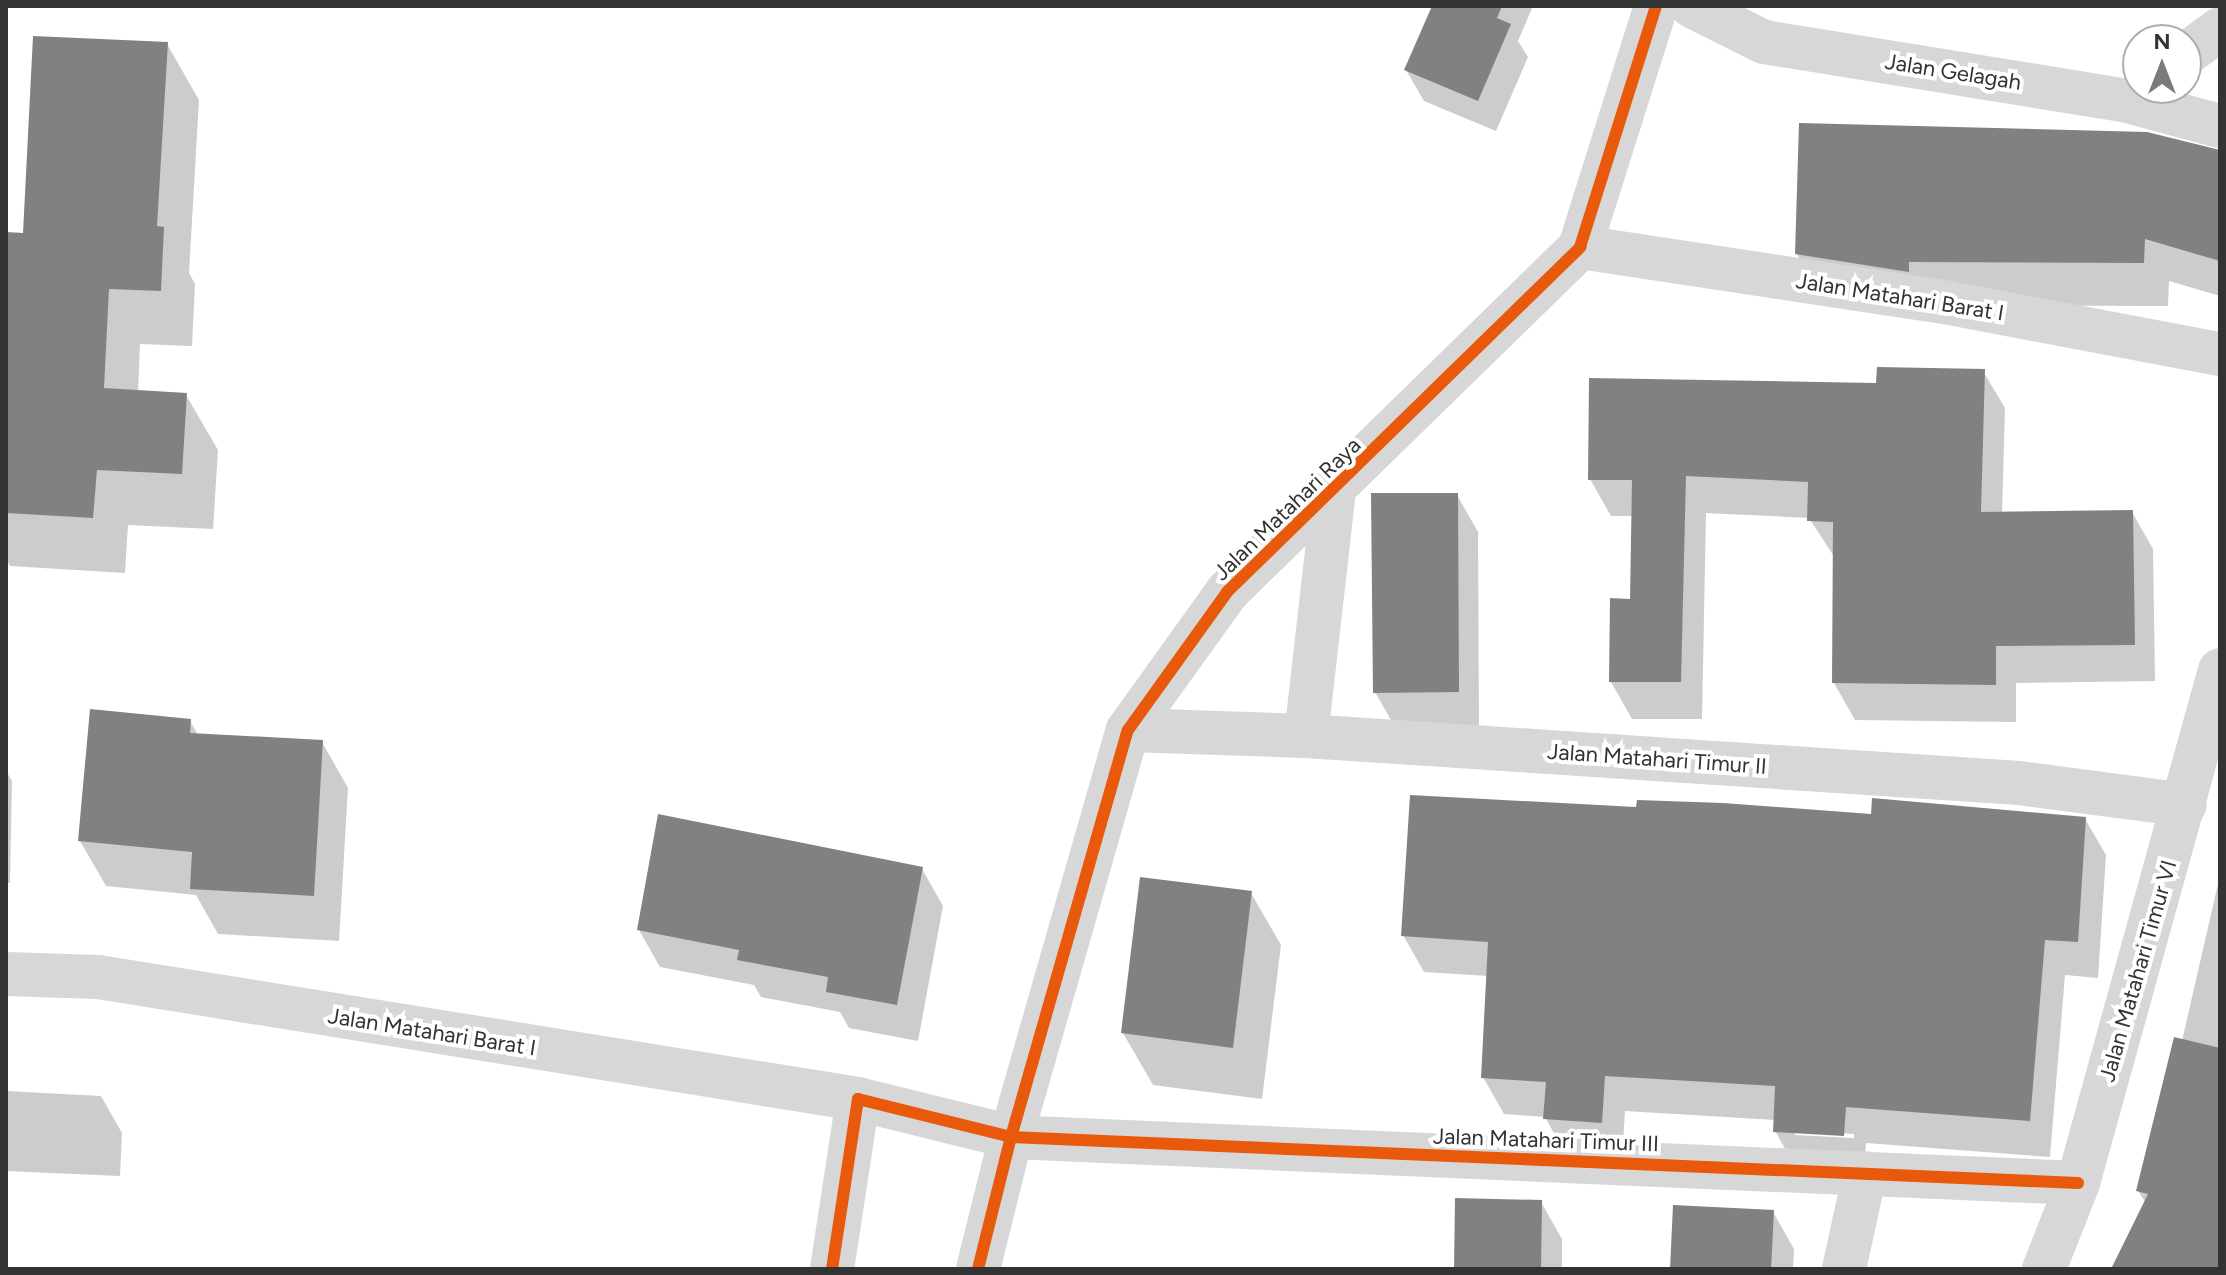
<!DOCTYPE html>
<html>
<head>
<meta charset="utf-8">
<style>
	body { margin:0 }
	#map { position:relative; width:2226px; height:1275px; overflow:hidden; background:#fff; font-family:Figtree,sans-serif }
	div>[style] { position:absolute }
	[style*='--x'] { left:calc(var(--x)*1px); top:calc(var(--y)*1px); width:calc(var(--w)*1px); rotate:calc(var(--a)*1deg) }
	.shadow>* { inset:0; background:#0003 }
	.building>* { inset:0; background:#818181 }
	.minor>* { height:44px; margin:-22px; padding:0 22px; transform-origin:22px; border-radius:22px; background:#d7d7d7 }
	.tertiary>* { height:44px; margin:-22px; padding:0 22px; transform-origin:22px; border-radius:22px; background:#d7d7d7 }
	.cycleway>* { height:12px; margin:-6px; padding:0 6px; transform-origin:6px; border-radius:6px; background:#e8590c }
	span { translate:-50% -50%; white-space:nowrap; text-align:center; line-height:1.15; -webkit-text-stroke:8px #fff; paint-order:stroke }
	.street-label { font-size:22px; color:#333 }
	.frame { position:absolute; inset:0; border:8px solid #333; pointer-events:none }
	.north { position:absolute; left:2122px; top:24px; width:80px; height:80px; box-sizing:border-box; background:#fff; border:2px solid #adadad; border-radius:50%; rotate:0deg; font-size:22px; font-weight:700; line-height:32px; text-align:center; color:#333 }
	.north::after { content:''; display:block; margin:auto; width:28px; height:36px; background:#7a7a7a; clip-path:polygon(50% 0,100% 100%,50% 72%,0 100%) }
</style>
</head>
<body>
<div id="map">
	<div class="shadow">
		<i style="clip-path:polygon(1434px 6px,1533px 6px,1518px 41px,1528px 57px,1496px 131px,1424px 101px,1406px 70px)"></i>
		<i style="clip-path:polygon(167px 44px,199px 100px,189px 273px,195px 284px,192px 346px,140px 344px,138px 392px,186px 395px,218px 450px,213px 529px,128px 525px,125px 573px,10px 566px,6px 559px,6px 234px,25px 235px)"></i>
		<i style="clip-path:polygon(2220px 152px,2220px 296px,2169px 281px,2168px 306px,1933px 305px,1822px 297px,1797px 254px)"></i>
		<i style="clip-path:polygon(1983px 371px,2005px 408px,2002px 514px,2132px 512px,2153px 549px,2155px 681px,2016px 683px,2016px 722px,1855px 720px,1834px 683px,1835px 558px,1809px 518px,1706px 513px,1702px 719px,1632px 719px,1611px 682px,1632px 601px,1633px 516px,1611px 516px,1590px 479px,1878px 385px)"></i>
		<i style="clip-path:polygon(1457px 495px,1478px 532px,1479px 728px,1396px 729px,1375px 692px)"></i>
		<i style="clip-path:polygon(190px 721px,198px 735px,322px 742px,348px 788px,339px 941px,218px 934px,196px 895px,106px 886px,80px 841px)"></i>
		<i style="clip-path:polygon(6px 771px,12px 781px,10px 883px,6px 883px)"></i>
		<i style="clip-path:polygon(evenodd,1638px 809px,2085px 819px,2106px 855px,2098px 978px,2065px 975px,2050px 1157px,1866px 1143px,1864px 1172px,1796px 1168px,1775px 1131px,1775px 1120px,1625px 1111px,1622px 1159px,1566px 1155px,1545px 1117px,1504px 1114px,1483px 1077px,1488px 976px,1424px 972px,1403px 935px,1638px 809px,1795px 1131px,1854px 1134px,1854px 1138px,1795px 1135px,1795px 1131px)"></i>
		<i style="clip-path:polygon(922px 869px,943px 906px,918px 1041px,849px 1028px,840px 1012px,761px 997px,754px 985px,660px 967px,639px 930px)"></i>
		<i style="clip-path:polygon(2220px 875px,2220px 1269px,2113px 1269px,2146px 1203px,2138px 1191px,2182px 1041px)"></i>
		<i style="clip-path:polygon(1251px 893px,1281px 945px,1262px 1099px,1153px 1085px,1123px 1033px)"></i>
		<i style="clip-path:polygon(6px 1091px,101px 1096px,122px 1133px,120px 1176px,6px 1171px)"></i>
		<i style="clip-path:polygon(1541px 1202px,1562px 1239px,1562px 1269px,1456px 1269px)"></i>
		<i style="clip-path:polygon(1773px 1212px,1794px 1249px,1793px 1269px,1672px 1269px)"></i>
	</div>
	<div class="building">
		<i style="clip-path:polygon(1432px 6px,1502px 6px,1497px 18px,1511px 24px,1478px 101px,1404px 70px)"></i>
		<i style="clip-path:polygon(33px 36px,168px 42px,157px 226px,164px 227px,161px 291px,109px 289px,104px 388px,187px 393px,182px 474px,97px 470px,93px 518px,6px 513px,6px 232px,23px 233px)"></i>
		<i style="clip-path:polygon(1799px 123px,2147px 132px,2220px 150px,2220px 261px,2145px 239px,2144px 263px,1909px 262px,1909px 272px,1795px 254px)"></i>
		<i style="clip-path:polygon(1877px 367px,1985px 369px,1981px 512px,2133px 510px,2135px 645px,1996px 646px,1996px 685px,1832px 683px,1833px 522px,1807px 521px,1808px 482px,1686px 476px,1681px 682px,1609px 682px,1610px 598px,1630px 599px,1632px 480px,1588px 480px,1589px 378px,1876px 383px)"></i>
		<i style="clip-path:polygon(1371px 493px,1458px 493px,1459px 692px,1373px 693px)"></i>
		<i style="clip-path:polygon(90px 709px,191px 719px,190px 733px,323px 740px,314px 896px,190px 889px,192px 852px,78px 841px)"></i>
		<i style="clip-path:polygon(1410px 795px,1636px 807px,1637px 800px,1723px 803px,1871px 814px,1872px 798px,2086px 817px,2078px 942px,2045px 940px,2030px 1121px,1846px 1107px,1844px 1136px,1773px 1132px,1775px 1086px,1605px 1076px,1602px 1123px,1543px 1119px,1546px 1082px,1481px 1078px,1488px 942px,1401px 936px)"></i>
		<i style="clip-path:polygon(658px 814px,923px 867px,897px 1005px,826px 992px,828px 977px,737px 960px,739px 950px,637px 930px)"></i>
		<i style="clip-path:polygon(1140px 877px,1252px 891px,1233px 1048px,1121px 1033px)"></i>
		<i style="clip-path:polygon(2174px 1037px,2220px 1048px,2220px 1269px,2111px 1269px,2148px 1194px,2136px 1191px)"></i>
		<i style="clip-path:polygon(1455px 1198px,1542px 1200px,1541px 1269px,1454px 1269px)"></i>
		<i style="clip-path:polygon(1673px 1205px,1774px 1210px,1771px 1269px,1670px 1269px)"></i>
	</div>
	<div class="minor">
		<i style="--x:2186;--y:54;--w:42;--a:-36.3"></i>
		<i style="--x:1580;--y:247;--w:373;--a:8.6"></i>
		<i style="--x:1949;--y:303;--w:276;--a:10.7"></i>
		<i style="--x:1128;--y:730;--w:178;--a:1.9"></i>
		<i style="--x:1306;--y:736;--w:715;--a:3.77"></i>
		<i style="--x:2019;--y:783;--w:167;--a:7.5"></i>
		<i style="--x:1306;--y:736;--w:247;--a:-83.5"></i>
		<i style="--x:6;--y:974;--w:92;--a:1.9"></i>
		<i style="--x:98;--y:977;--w:770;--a:9.12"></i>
		<i style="--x:832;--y:1269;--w:172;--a:-81.3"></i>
		<i style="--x:858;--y:1099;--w:158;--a:13.9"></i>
		<i style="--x:1011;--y:1137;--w:423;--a:-74"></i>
		<i style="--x:1128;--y:730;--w:170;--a:-54.3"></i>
		<i style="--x:1227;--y:592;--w:494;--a:-44.3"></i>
		<i style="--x:1580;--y:247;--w:253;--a:-72.5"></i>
		<i style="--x:978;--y:1269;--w:136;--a:-76"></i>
		<i style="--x:1011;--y:1137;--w:1068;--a:2.47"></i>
		<i style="--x:1844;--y:1269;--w:98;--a:-77.7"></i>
		<i style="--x:2044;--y:1269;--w:92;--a:-68.4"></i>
		<i style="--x:2078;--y:1183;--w:532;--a:-74.53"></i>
	</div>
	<div class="tertiary">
		<i style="--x:1692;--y:6;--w:80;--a:26.6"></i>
		<i style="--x:1764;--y:42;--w:365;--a:9.2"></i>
		<i style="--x:2124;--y:100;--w:99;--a:15.2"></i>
	</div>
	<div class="cycleway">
		<i style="--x:832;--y:1269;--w:172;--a:-81.3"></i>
		<i style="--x:858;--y:1099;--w:158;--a:13.9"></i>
		<i style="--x:1011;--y:1137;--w:423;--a:-74"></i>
		<i style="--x:1128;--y:730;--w:170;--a:-54.3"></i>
		<i style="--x:1227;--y:592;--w:494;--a:-44.3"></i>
		<i style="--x:1580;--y:247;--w:253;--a:-72.5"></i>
		<i style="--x:978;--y:1269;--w:136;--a:-76"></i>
		<i style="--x:1011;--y:1137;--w:1068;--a:2.47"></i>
	</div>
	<div class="street-label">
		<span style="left:1953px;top:72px;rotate:9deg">Jalan Gelagah</span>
		<span style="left:1900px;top:297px;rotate:9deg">Jalan Matahari Barat I</span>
		<span style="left:1287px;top:509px;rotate:-44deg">Jalan Matahari Raya</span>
		<span style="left:1657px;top:759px;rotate:4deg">Jalan Matahari Timur II</span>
		<span style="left:2138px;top:971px;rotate:-74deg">Jalan Matahari Timur VI</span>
		<span style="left:432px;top:1032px;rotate:9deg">Jalan Matahari Barat I</span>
		<span style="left:1546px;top:1140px;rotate:2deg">Jalan Matahari Timur III</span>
	</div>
	<div class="frame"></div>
	<div class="north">N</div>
</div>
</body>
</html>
